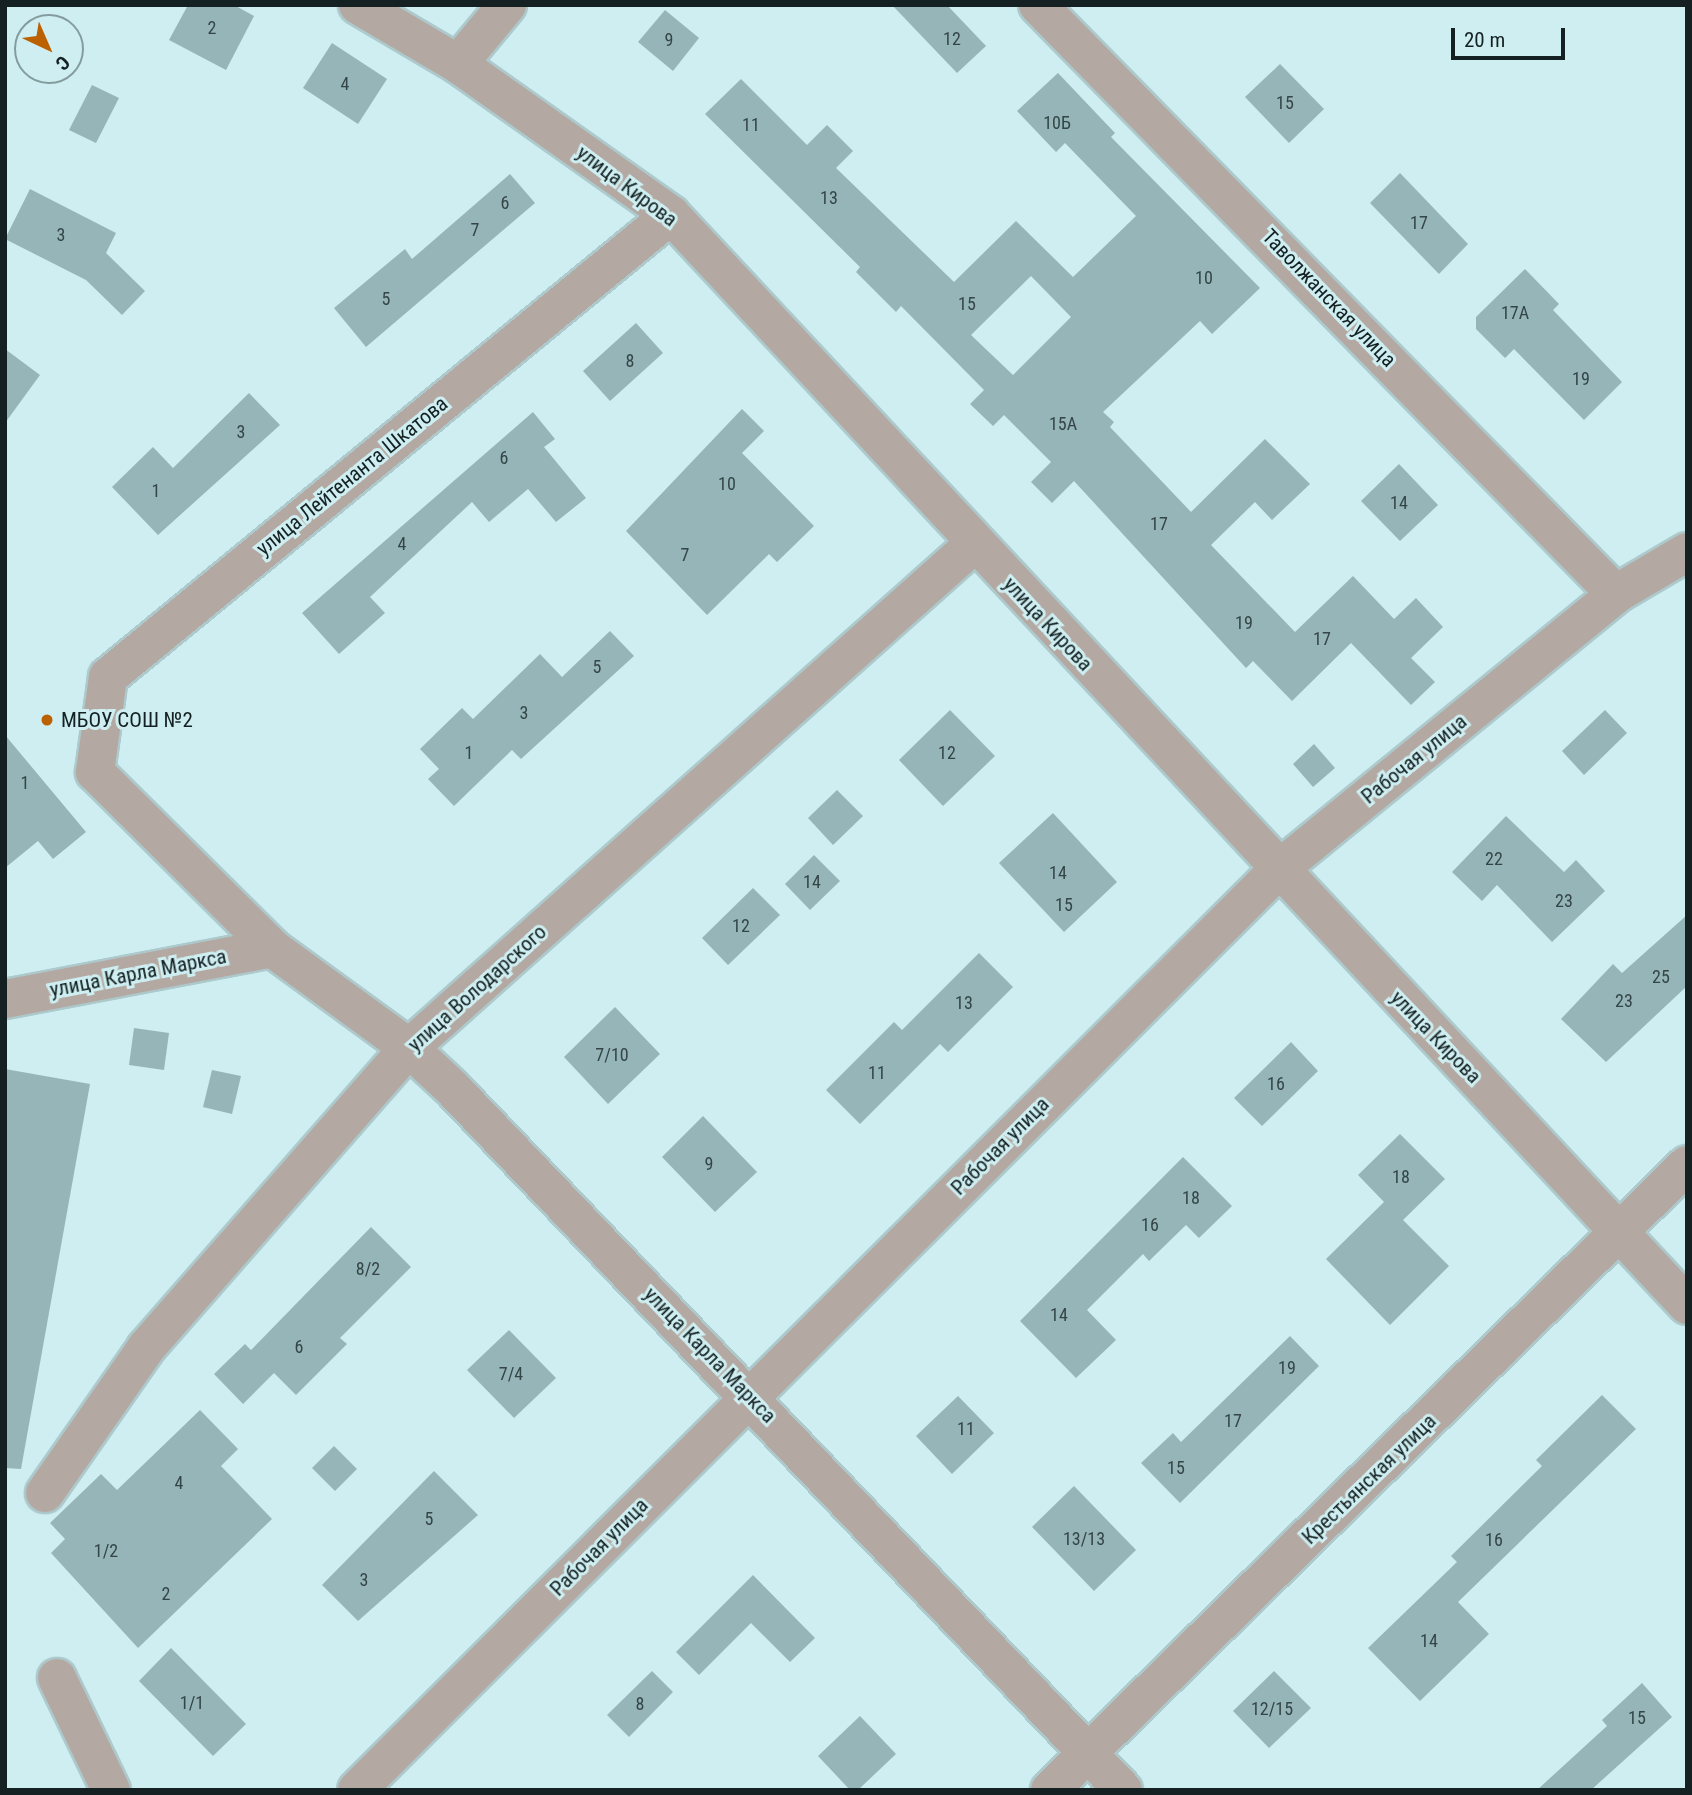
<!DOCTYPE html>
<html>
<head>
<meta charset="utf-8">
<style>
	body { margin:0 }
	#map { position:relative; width:1692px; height:1795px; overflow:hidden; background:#ceeef1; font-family:"Roboto Condensed",sans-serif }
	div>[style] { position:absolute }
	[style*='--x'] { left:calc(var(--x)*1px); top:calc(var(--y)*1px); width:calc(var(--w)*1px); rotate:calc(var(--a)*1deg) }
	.building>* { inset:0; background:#96b5b8 }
	.roads { filter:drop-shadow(2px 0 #adc9cc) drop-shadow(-2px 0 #adc9cc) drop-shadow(0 2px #adc9cc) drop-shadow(0 -2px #adc9cc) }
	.minor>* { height:38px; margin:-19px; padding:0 19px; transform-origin:19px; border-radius:19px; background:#b3a9a2 }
	.dots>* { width:19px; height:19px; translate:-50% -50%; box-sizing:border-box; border:4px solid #ceeef1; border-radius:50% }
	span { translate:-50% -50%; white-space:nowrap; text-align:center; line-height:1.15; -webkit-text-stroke:6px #ceeef1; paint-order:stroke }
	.number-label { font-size:18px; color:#344547 }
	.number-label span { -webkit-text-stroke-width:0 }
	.street-label { font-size:21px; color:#142021 }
	.poi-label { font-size:21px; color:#142021 }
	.left { translate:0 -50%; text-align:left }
	.frame { position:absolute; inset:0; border:7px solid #142021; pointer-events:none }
	.north { position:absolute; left:14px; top:14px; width:70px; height:70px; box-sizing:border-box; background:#ceeef1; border:2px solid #849c9e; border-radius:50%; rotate:136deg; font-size:19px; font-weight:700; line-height:28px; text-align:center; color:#142021 }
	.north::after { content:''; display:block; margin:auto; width:24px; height:32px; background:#bb6100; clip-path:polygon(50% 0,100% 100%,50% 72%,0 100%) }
	.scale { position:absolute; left:1451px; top:28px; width:114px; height:32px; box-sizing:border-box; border:4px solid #142021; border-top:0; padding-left:9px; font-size:21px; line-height:24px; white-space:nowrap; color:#142021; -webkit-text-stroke:5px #ceeef1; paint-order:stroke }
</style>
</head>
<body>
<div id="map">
	<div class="building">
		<i style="clip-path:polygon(188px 5px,234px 5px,254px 16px,226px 70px,169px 40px)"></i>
		<i style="clip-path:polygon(892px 5px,947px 5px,986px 46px,957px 73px)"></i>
		<i style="clip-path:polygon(665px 10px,699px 38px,673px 71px,638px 42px)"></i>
		<i style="clip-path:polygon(332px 43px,387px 79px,358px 124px,303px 88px)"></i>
		<i style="clip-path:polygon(1280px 64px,1324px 109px,1289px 143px,1245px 97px)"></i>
		<i style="clip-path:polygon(evenodd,1058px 73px,1115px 133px,1111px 137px,1260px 288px,1212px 334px,1200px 321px,1103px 412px,1114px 422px,1110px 427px,1191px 512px,1265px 439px,1310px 484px,1272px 520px,1255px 502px,1211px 545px,1295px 632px,1353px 576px,1394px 619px,1416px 598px,1443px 627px,1411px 658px,1435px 682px,1411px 705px,1351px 643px,1292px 701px,1253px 661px,1246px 668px,1074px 481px,1052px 503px,1031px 482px,1051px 462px,1004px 415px,993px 426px,970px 404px,984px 390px,901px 306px,896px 312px,856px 272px,860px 267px,705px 114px,741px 79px,807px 145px,827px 125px,853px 151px,836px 168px,954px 282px,1016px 221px,1073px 277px,1136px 216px,1065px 143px,1056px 152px,1017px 111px,1058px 73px,1031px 276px,1071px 317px,1013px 375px,971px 335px,1031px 276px)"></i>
		<i style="clip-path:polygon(92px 85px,119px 98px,96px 143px,69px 130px)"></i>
		<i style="clip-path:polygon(1400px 173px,1468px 244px,1439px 274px,1370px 203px)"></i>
		<i style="clip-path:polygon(510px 174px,535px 203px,366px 347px,334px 308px,405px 249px,412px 259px)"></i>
		<i style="clip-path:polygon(30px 189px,116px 233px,106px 253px,145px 291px,122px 315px,86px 280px,5px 239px)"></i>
		<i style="clip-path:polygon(1525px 269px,1559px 304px,1553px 310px,1622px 382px,1584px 420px,1514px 349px,1505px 358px,1476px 329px,1476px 317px)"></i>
		<i style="clip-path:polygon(636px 323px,663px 353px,610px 401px,583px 371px)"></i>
		<i style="clip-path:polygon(5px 349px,40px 375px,5px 423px)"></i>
		<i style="clip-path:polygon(249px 393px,280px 425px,158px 535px,112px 487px,153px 447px,173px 468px)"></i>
		<i style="clip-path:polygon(742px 409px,764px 431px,742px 453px,814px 526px,777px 562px,769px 554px,707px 615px,626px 531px)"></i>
		<i style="clip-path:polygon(533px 412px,555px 439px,544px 447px,586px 498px,556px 522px,528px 489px,489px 522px,472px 502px,370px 597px,385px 613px,339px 654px,302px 613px)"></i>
		<i style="clip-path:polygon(1399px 464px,1438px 505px,1400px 541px,1361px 501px)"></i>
		<i style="clip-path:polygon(610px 631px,634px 656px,521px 759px,512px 750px,454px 806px,428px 779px,439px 769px,420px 749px,462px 708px,473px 719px,540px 654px,562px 677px)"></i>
		<i style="clip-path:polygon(950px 710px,995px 756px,943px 806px,899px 760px)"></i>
		<i style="clip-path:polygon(1605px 710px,1627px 733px,1584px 775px,1562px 751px)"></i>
		<i style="clip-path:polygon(5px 735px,86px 832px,53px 859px,38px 841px,5px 868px)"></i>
		<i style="clip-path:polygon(1314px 744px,1335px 768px,1313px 787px,1293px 764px)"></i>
		<i style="clip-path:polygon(837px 790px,863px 816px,833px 845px,808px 818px)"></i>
		<i style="clip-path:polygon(1053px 813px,1117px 882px,1064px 932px,999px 863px)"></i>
		<i style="clip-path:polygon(1506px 816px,1564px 872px,1576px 860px,1605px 891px,1552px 942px,1497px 885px,1482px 901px,1452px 872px)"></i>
		<i style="clip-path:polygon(814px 855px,840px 881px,810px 910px,785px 884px)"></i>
		<i style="clip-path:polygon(753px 888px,780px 915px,728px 965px,702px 938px)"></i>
		<i style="clip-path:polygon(1687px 915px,1687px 986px,1606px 1062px,1561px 1019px,1613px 964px,1622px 973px)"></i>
		<i style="clip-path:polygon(979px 953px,1013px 987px,948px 1052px,940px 1044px,860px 1124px,826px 1090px,894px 1022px,902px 1030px)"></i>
		<i style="clip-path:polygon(615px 1007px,660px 1054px,608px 1104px,564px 1057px)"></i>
		<i style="clip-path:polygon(134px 1028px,169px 1033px,164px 1070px,129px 1065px)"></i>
		<i style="clip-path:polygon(1291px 1042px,1318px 1071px,1262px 1126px,1234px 1098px)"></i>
		<i style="clip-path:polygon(5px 1069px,90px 1084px,21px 1469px,5px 1468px)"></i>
		<i style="clip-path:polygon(212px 1070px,241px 1076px,232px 1114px,203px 1107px)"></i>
		<i style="clip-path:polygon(703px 1116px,757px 1172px,715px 1212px,662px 1157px)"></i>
		<i style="clip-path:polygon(1400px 1134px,1445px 1179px,1403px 1220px,1449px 1266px,1390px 1325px,1326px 1259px,1384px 1202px,1358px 1175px)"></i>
		<i style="clip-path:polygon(1183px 1157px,1232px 1206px,1199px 1238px,1186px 1225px,1149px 1261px,1143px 1254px,1087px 1310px,1116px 1340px,1076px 1378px,1020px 1321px)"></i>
		<i style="clip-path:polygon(371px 1227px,411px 1267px,340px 1338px,347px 1344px,296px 1395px,274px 1373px,243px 1404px,214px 1374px,245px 1344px,251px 1350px)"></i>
		<i style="clip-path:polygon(509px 1330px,556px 1378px,514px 1418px,467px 1370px)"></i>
		<i style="clip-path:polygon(1290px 1336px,1319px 1366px,1180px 1503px,1141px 1463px,1173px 1433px,1181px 1442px)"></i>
		<i style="clip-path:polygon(1602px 1395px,1636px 1429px,1458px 1602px,1489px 1634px,1420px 1701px,1368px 1648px,1457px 1562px,1451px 1556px,1542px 1466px,1536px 1460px)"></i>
		<i style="clip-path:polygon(958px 1396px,994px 1433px,952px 1474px,916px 1436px)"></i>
		<i style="clip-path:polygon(200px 1410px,238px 1449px,221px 1466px,272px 1519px,138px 1648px,51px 1553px,65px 1539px,50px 1523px,101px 1474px,117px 1490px)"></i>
		<i style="clip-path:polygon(334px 1446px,357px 1469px,335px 1491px,312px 1468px)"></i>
		<i style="clip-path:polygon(434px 1471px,478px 1515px,358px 1621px,322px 1585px)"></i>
		<i style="clip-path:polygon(1074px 1486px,1136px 1550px,1094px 1591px,1032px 1527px)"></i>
		<i style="clip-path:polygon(753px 1575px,815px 1638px,790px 1662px,751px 1623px,699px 1675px,676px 1652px)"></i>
		<i style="clip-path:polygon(171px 1648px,246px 1724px,213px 1756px,139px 1681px)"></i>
		<i style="clip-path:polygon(652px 1671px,673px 1692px,629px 1737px,607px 1715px)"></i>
		<i style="clip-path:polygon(1274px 1671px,1311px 1708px,1269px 1748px,1233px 1711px)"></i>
		<i style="clip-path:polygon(1642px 1683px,1672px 1717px,1591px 1790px,1537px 1790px,1607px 1726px,1602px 1720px)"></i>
		<i style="clip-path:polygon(860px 1716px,896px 1754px,858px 1790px,850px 1790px,818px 1756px)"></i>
	</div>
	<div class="roads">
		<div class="minor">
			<i style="--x:358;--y:5;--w:116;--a:30.5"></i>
			<i style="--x:458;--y:64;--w:261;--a:35.3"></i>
			<i style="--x:671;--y:215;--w:1490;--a:47.01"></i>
			<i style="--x:1038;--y:5;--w:825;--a:45.54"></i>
			<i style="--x:458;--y:64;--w:77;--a:-50.3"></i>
			<i style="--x:671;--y:215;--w:728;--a:140.63"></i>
			<i style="--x:108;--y:677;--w:96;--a:97.8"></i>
			<i style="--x:95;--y:772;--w:250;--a:44.8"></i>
			<i style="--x:272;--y:948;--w:170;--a:36.1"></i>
			<i style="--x:409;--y:1048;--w:59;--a:42.9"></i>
			<i style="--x:452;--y:1088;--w:971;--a:46.29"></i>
			<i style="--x:5;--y:999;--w:272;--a:-10.8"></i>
			<i style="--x:45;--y:1493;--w:177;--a:-55.1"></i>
			<i style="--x:146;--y:1348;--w:399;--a:-48.8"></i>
			<i style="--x:409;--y:1048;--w:757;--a:-41.73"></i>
			<i style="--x:57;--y:1678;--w:124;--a:64.3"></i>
			<i style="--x:357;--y:1790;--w:1302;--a:-44.97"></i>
			<i style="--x:1278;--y:870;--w:436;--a:-39.2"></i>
			<i style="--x:1616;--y:594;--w:82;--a:-30.6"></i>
			<i style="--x:1050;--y:1790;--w:892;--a:-44.46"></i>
		</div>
	</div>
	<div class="dots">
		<i style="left:47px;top:720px;background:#bb6100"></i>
	</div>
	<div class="number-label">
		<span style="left:212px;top:28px">2</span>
		<span style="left:952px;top:39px">12</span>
		<span style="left:669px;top:40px">9</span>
		<span style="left:345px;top:84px">4</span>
		<span style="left:1285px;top:103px">15</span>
		<span style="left:1057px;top:123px">10Б</span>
		<span style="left:751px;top:125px">11</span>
		<span style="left:829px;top:198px">13</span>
		<span style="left:505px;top:203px">6</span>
		<span style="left:1419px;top:223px">17</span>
		<span style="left:475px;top:230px">7</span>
		<span style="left:61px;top:235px">3</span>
		<span style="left:1204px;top:278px">10</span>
		<span style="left:386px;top:299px">5</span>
		<span style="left:967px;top:304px">15</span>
		<span style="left:1515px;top:313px">17А</span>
		<span style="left:630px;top:361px">8</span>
		<span style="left:1581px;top:379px">19</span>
		<span style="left:1063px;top:424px">15А</span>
		<span style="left:241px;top:432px">3</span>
		<span style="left:504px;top:458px">6</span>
		<span style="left:727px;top:484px">10</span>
		<span style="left:156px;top:491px">1</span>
		<span style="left:1399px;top:503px">14</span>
		<span style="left:1159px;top:524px">17</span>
		<span style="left:402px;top:544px">4</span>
		<span style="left:685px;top:555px">7</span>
		<span style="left:1244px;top:623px">19</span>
		<span style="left:1322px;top:639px">17</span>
		<span style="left:597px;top:667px">5</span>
		<span style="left:524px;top:713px">3</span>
		<span style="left:469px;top:753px">1</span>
		<span style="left:947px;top:753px">12</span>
		<span style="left:25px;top:783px">1</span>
		<span style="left:1494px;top:859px">22</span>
		<span style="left:1058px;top:873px">14</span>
		<span style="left:812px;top:882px">14</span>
		<span style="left:1564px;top:901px">23</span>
		<span style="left:1064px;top:905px">15</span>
		<span style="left:741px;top:926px">12</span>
		<span style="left:1661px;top:977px">25</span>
		<span style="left:1624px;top:1001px">23</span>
		<span style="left:964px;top:1003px">13</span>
		<span style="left:612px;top:1055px">7/10</span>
		<span style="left:877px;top:1073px">11</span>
		<span style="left:1276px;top:1084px">16</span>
		<span style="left:709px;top:1164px">9</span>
		<span style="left:1401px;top:1177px">18</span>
		<span style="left:1191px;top:1198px">18</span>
		<span style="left:1150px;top:1225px">16</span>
		<span style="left:368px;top:1269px">8/2</span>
		<span style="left:1059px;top:1315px">14</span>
		<span style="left:299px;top:1347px">6</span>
		<span style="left:1287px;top:1368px">19</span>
		<span style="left:511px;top:1374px">7/4</span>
		<span style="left:1233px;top:1421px">17</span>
		<span style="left:966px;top:1429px">11</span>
		<span style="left:1176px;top:1468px">15</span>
		<span style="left:179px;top:1483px">4</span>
		<span style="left:429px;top:1519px">5</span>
		<span style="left:1084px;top:1539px">13/13</span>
		<span style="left:1494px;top:1540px">16</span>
		<span style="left:106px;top:1551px">1/2</span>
		<span style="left:364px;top:1580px">3</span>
		<span style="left:166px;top:1594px">2</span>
		<span style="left:1429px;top:1641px">14</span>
		<span style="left:192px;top:1703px">1/1</span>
		<span style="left:640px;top:1704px">8</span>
		<span style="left:1272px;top:1709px">12/15</span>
		<span style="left:1637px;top:1718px">15</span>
	</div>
	<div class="street-label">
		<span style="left:627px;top:186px;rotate:37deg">улица Кирова</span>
		<span style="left:1329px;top:298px;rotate:46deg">Таволжанская улица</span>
		<span style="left:352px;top:476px;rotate:-39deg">улица Лейтенанта Шкатова</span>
		<span style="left:1048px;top:624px;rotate:47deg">улица Кирова</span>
		<span style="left:1414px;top:759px;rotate:-39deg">Рабочая улица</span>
		<span style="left:138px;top:973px;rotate:-11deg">улица Карла Маркса</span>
		<span style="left:477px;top:988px;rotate:-42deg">улица Володарского</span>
		<span style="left:1436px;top:1037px;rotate:46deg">улица Кирова</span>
		<span style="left:1000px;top:1146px;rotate:-45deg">Рабочая улица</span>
		<span style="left:710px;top:1355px;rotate:46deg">улица Карла Маркса</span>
		<span style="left:1369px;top:1479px;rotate:-44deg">Крестьянская улица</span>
		<span style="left:599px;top:1547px;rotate:-45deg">Рабочая улица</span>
	</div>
	<div class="poi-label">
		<span class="left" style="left:61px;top:720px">МБОУ СОШ №2</span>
	</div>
	<div class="frame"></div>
	<div class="north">С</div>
	<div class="scale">20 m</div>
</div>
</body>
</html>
